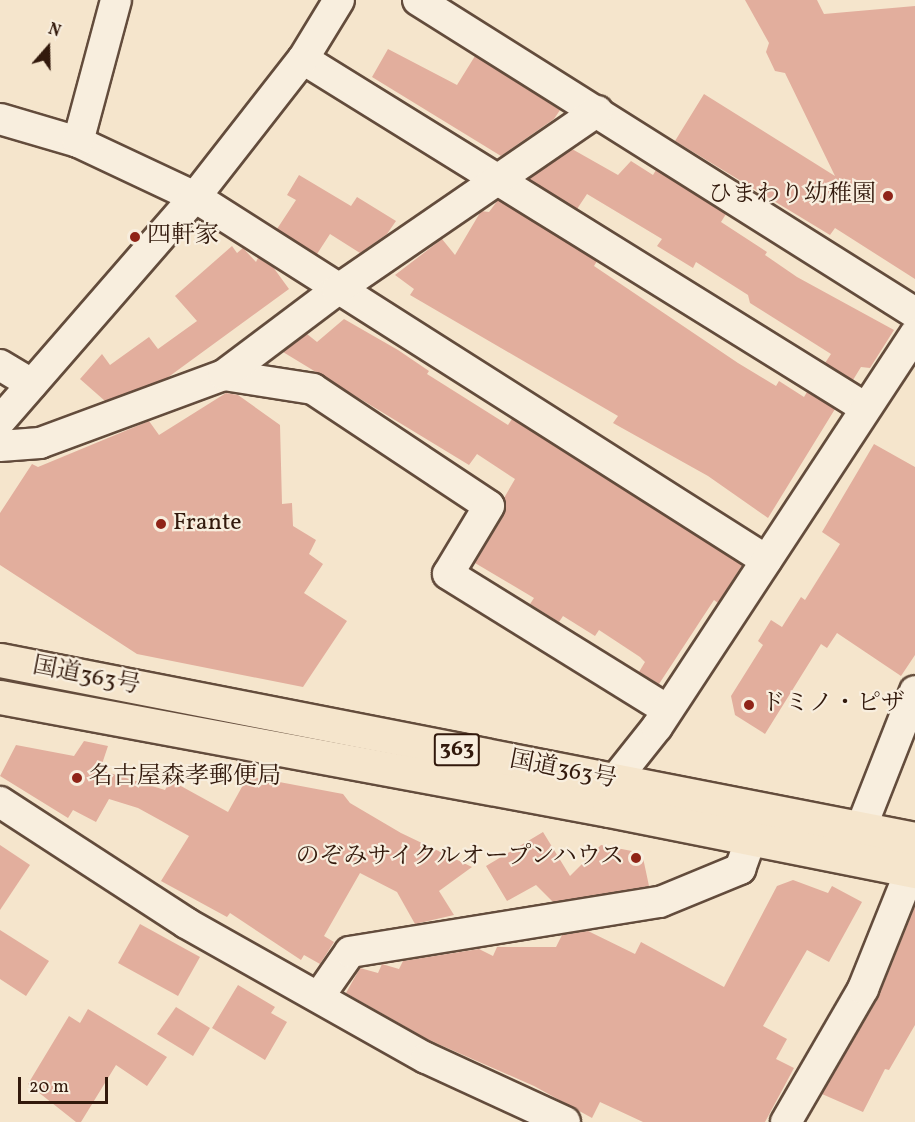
<!DOCTYPE html>
<html>
<head>
<meta charset="utf-8">
<style>
	body { margin:0 }
	#map { position:relative; width:915px; height:1122px; overflow:hidden; background:#f5e5cc; font-family:Vollkorn,"Noto Serif JP",serif }
	div>[style] { position:absolute }
	[style*='--x'] { left:calc(var(--x)*1px); top:calc(var(--y)*1px); width:calc(var(--w)*1px); rotate:calc(var(--a)*1deg) }
	.building>* { inset:0; background:#e2ae9d }
	.roads { filter:drop-shadow(2px 0 #634c3c) drop-shadow(-2px 0 #634c3c) drop-shadow(0 2px #634c3c) drop-shadow(0 -2px #634c3c) }
	.minor>* { height:30px; margin:-15px; padding:0 15px; transform-origin:15px; border-radius:15px; background:#f8eede }
	.highway>* { height:33px; margin:-16.5px; padding:0 16.5px; transform-origin:16.5px; border-radius:16.5px; background:#f5e5cc }
	.dots>* { width:16px; height:16px; translate:-50% -50%; box-sizing:border-box; border:3px solid #f8eede; border-radius:50% }
	span { translate:-50% -50%; white-space:nowrap; text-align:center; line-height:1.15; -webkit-text-stroke:4.5px #f8eede; paint-order:stroke }
	.shield-label span { padding:2px 4px; background:#f8eede; border:2px solid; border-radius:4px; -webkit-text-stroke-width:0 }
	.shield-label { font-size:22px; color:#32190c; font-weight:700 }
	.poi-label { font-size:24px; color:#32190c }
	.right { translate:-100% -50%; text-align:right }
	.left { translate:0 -50%; text-align:left }
	.street-label { font-size:24px; color:#32190c }
	.north { position:absolute; left:18px; top:18px; width:60px; height:60px; -webkit-text-stroke:4px #f8eede; paint-order:stroke; rotate:20deg; font-size:16px; font-weight:700; line-height:24px; text-align:center; color:#32190c }
	.north::after { content:''; display:block; margin:auto; width:21px; height:27px; background:#32190c; clip-path:polygon(50% 0,100% 100%,50% 72%,0 100%) }
	.scale { position:absolute; left:18px; top:1077px; width:90px; height:27px; box-sizing:border-box; border:3px solid #32190c; border-top:0; padding-left:8px; font-size:18px; line-height:21px; white-space:nowrap; color:#32190c; -webkit-text-stroke:4px #f8eede; paint-order:stroke }
</style>
</head>
<body>
<div id="map">
	<div class="building">
		<i style="clip-path:polygon(745px 0,817px 0,824px 14px,915px 6px,915px 279px,835px 228px,830px 235px,675px 141px,704px 94px,835px 176px,785px 73px,775px 71px,766px 52px,769px 43px)"></i>
		<i style="clip-path:polygon(388px 49px,457px 85px,475px 56px,560px 110px,554px 119px,501px 156px,372px 77px)"></i>
		<i style="clip-path:polygon(572px 149px,618px 175px,631px 161px,653px 175px,656px 170px,726px 214px,721px 222px,767px 252px,765px 255px,797px 277px,894px 330px,870px 368px,861px 367px,853px 380px,825px 363px,831px 354px,750px 303px,748px 295px,696px 262px,693px 268px,657px 246px,662px 239px,587px 194px,577px 209px,529px 179px)"></i>
		<i style="clip-path:polygon(299px 175px,351px 206px,357px 197px,396px 221px,387px 234px,360px 253px,330px 234px,317px 254px,277px 229px,296px 200px,287px 195px)"></i>
		<i style="clip-path:polygon(498px 200px,597px 261px,594px 266px,738px 363px,776px 386px,779px 381px,804px 397px,807px 392px,835px 409px,768px 518px,708px 476px,613px 423px,618px 416px,410px 295px,414px 289px,395px 275px,442px 239px,455px 255px,481px 211px,489px 212px)"></i>
		<i style="clip-path:polygon(232px 246px,237px 253px,243px 248px,256px 262px,258px 258px,273px 267px,289px 289px,167px 378px,105px 401px,80px 379px,102px 354px,110px 365px,149px 337px,158px 349px,197px 321px,175px 296px)"></i>
		<i style="clip-path:polygon(344px 319px,398px 350px,429px 371px,427px 374px,508px 425px,512px 419px,742px 565px,718px 603px,714px 600px,659px 684px,639px 672px,645px 662px,640px 657px,599px 630px,595px 636px,563px 616px,559px 622px,530px 604px,534px 598px,475px 563px,504px 515px,504px 498px,515px 479px,477px 454px,469px 465px,283px 352px,307px 334px,317px 342px)"></i>
		<i style="clip-path:polygon(226px 393px,238px 395px,280px 425px,282px 504px,292px 503px,293px 526px,316px 540px,309px 554px,323px 564px,304px 593px,347px 621px,303px 687px,137px 654px,0 565px,0 513px,32px 464px,38px 467px,149px 421px,159px 435px)"></i>
		<i style="clip-path:polygon(874px 444px,915px 467px,915px 655px,901px 676px,837px 633px,827px 648px,821px 644px,765px 734px,735px 715px,731px 696px,763px 645px,758px 641px,771px 620px,782px 627px,801px 597px,805px 600px,840px 544px,822px 532px)"></i>
		<i style="clip-path:polygon(84px 741px,108px 746px,100px 770px,165px 790px,170px 780px,228px 812px,248px 776px,343px 794px,350px 803px,401px 833px,472px 867px,439px 891px,454px 915px,415px 924px,397px 892px,360px 873px,324px 936px,334px 942px,320px 964px,304px 955px,301px 960px,230px 913px,227px 917px,161px 881px,189px 836px,138px 808px,109px 799px,96px 822px,73px 810px,68px 818px,0 776px,16px 745px,74px 756px)"></i>
		<i style="clip-path:polygon(543px 832px,570px 876px,601px 845px,642px 853px,649px 886px,553px 902px,536px 885px,507px 901px,486px 866px)"></i>
		<i style="clip-path:polygon(0 845px,30px 865px,0 910px)"></i>
		<i style="clip-path:polygon(793px 880px,828px 893px,832px 886px,862px 902px,829px 962px,807px 950px,763px 1026px,787px 1039px,776px 1059px,794px 1068px,765px 1122px,643px 1122px,600px 1102px,592px 1118px,534px 1086px,429px 1040px,346px 993px,360px 968px,378px 973px,382px 964px,399px 969px,403px 961px,479px 949px,493px 956px,497px 947px,556px 947px,562px 935px,588px 931px,635px 954px,641px 942px,724px 987px,777px 886px)"></i>
		<i style="clip-path:polygon(915px 906px,915px 1025px,889px 1070px,885px 1069px,863px 1112px,822px 1094px,878px 998px)"></i>
		<i style="clip-path:polygon(140px 924px,200px 957px,178px 996px,118px 963px)"></i>
		<i style="clip-path:polygon(0 930px,49px 961px,26px 996px,0 979px)"></i>
		<i style="clip-path:polygon(238px 985px,275px 1007px,271px 1013px,287px 1022px,265px 1060px,212px 1028px)"></i>
		<i style="clip-path:polygon(176px 1007px,210px 1028px,193px 1056px,157px 1034px)"></i>
		<i style="clip-path:polygon(88px 1009px,167px 1057px,147px 1086px,116px 1065px,81px 1122px,76px 1122px,28px 1084px,69px 1016px,80px 1023px)"></i>
	</div>
	<div class="roads">
		<div class="minor">
			<i style="--x:418;--y:0;--w:587;--a:32.2"></i>
			<i style="--x:303;--y:59;--w:660;--a:31.81"></i>
			<i style="--x:0;--y:119;--w:81;--a:16.4"></i>
			<i style="--x:78;--y:142;--w:129;--a:25.2"></i>
			<i style="--x:195;--y:197;--w:677;--a:32.45"></i>
			<i style="--x:78;--y:142;--w:147;--a:-75"></i>
			<i style="--x:0;--y:365;--w:37;--a:31"></i>
			<i style="--x:224;--y:375;--w:90;--a:8.9"></i>
			<i style="--x:313;--y:389;--w:211;--a:33.6"></i>
			<i style="--x:489;--y:506;--w:79;--a:121.1"></i>
			<i style="--x:448;--y:574;--w:258;--a:31.8"></i>
			<i style="--x:0;--y:421;--w:297;--a:-49"></i>
			<i style="--x:195;--y:197;--w:175;--a:-52"></i>
			<i style="--x:303;--y:59;--w:69;--a:-58.6"></i>
			<i style="--x:0;--y:446;--w:40;--a:-4.3"></i>
			<i style="--x:40;--y:443;--w:196;--a:-20.3"></i>
			<i style="--x:224;--y:375;--w:141;--a:-37"></i>
			<i style="--x:337;--y:290;--w:316;--a:-34.5"></i>
			<i style="--x:0;--y:802;--w:222;--a:33"></i>
			<i style="--x:186;--y:923;--w:275;--a:29.4"></i>
			<i style="--x:426;--y:1058;--w:153;--a:24.7"></i>
			<i style="--x:610;--y:802;--w:21;--a:-79"></i>
			<i style="--x:614;--y:781;--w:69;--a:-51.5"></i>
			<i style="--x:657;--y:727;--w:470;--a:-56.7"></i>
			<i style="--x:861;--y:828;--w:147;--a:-68.5"></i>
			<i style="--x:320;--y:995;--w:52;--a:-55.1"></i>
			<i style="--x:350;--y:952;--w:314;--a:-9.2"></i>
			<i style="--x:660;--y:902;--w:87;--a:-22.4"></i>
			<i style="--x:740;--y:869;--w:33;--a:-70"></i>
			<i style="--x:786;--y:1122;--w:154;--a:-59.9"></i>
			<i style="--x:863;--y:989;--w:110;--a:-68.1"></i>
		</div>
		<div class="highway">
			<i style="--x:0;--y:660;--w:932;--a:11.07"></i>
			<i style="--x:0;--y:697;--w:619;--a:10.51"></i>
			<i style="--x:609;--y:810;--w:312;--a:11.3"></i>
		</div>
	</div>
	<div class="dots">
		<i style="left:888px;top:196px;background:#8f2418"></i>
		<i style="left:135px;top:237px;background:#8f2418"></i>
		<i style="left:161px;top:524px;background:#8f2418"></i>
		<i style="left:749px;top:705px;background:#8f2418"></i>
		<i style="left:77px;top:778px;background:#8f2418"></i>
		<i style="left:636px;top:858px;background:#8f2418"></i>
	</div>
	<div class="shield-label">
		<span style="left:457px;top:750px">363</span>
	</div>
	<div class="poi-label">
		<span class="right" style="left:876px;top:196px">ひまわり幼稚園</span>
		<span class="left" style="left:147px;top:237px">四軒家</span>
		<span class="left" style="left:173px;top:524px">Frante</span>
		<span class="left" style="left:761px;top:705px">ドミノ・ピザ</span>
		<span class="left" style="left:89px;top:778px">名古屋森孝郵便局</span>
		<span class="right" style="left:624px;top:858px">のぞみサイクルオープンハウス</span>
	</div>
	<div class="street-label">
		<span style="left:86px;top:677px;rotate:11deg">国道363号</span>
		<span style="left:563px;top:771px;rotate:11deg">国道363号</span>
	</div>
	<div class="north">N</div>
	<div class="scale">20 m</div>
</div>
</body>
</html>
